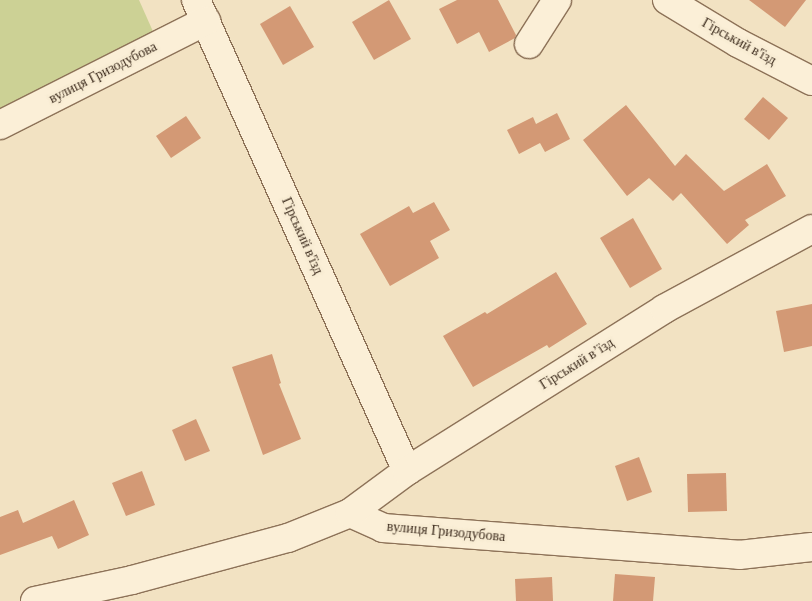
<!DOCTYPE html>
<html>
<head>
<meta charset="utf-8">
<style>
	body { margin:0 }
	#map { position:relative; width:812px; height:601px; overflow:hidden; background:#f2e2c2; font-family:Georgia,serif }
	div>[style] { position:absolute }
	[style*='--x'] { left:calc(var(--x)*1px); top:calc(var(--y)*1px); width:calc(var(--w)*1px); rotate:calc(var(--a)*1deg) }
	.green>* { inset:0; background:#ccd195 }
	.building>* { inset:0; background:#d39975 }
	.roads { filter:drop-shadow(1px 0 #8d7258) drop-shadow(-1px 0 #8d7258) drop-shadow(0 1px #8d7258) drop-shadow(0 -1px #8d7258) }
	.street>* { height:28px; margin:-14px; padding:0 14px; transform-origin:14px; border-radius:14px; background:#fbefd7 }
	span { translate:-50% -50%; white-space:nowrap; text-align:center; line-height:1.15; -webkit-text-stroke:5px #f8ecd3; paint-order:stroke }
	.street-label { font-size:14px; color:#3c2b1d }
</style>
</head>
<body>
<div id="map">
	<div class="green">
		<i style="clip-path:polygon(0 0,139px 0,155px 36px,0 126px)"></i>
	</div>
	<div class="building">
		<i style="clip-path:polygon(389px 0,411px 39px,374px 60px,352px 22px)"></i>
		<i style="clip-path:polygon(457px 0,498px 0,516px 35px,515px 38px,489px 52px,479px 32px,457px 44px,439px 9px)"></i>
		<i style="clip-path:polygon(749px 0,806px 0,785px 27px)"></i>
		<i style="clip-path:polygon(290px 6px,314px 47px,283px 65px,260px 24px)"></i>
		<i style="clip-path:polygon(763px 97px,788px 118px,769px 140px,744px 119px)"></i>
		<i style="clip-path:polygon(626px 105px,675px 166px,686px 154px,724px 191px,767px 164px,786px 196px,745px 220px,749px 225px,727px 244px,681px 193px,673px 201px,649px 178px,627px 196px,583px 140px)"></i>
		<i style="clip-path:polygon(557px 113px,570px 139px,545px 152px,540px 143px,519px 154px,507px 130px,533px 117px,536px 124px)"></i>
		<i style="clip-path:polygon(186px 116px,201px 138px,171px 158px,156px 136px)"></i>
		<i style="clip-path:polygon(434px 202px,450px 230px,430px 241px,439px 258px,390px 286px,360px 234px,409px 206px,413px 213px)"></i>
		<i style="clip-path:polygon(633px 218px,662px 269px,630px 288px,600px 238px)"></i>
		<i style="clip-path:polygon(556px 272px,587px 324px,549px 348px,547px 345px,473px 387px,443px 336px,485px 312px,487px 314px)"></i>
		<i style="clip-path:polygon(812px 304px,812px 346px,784px 352px,776px 311px)"></i>
		<i style="clip-path:polygon(272px 354px,281px 383px,279px 384px,301px 439px,263px 455px,232px 367px)"></i>
		<i style="clip-path:polygon(196px 419px,210px 451px,185px 461px,172px 430px)"></i>
		<i style="clip-path:polygon(639px 457px,652px 492px,627px 501px,615px 466px)"></i>
		<i style="clip-path:polygon(142px 471px,155px 505px,126px 516px,112px 483px)"></i>
		<i style="clip-path:polygon(726px 473px,727px 511px,688px 512px,687px 474px)"></i>
		<i style="clip-path:polygon(74px 500px,89px 535px,58px 549px,52px 536px,0 555px,0 517px,18px 510px,23px 523px)"></i>
		<i style="clip-path:polygon(615px 574px,655px 577px,653px 601px,613px 601px)"></i>
		<i style="clip-path:polygon(552px 577px,553px 601px,516px 601px,515px 579px)"></i>
	</div>
	<div class="roads">
		<div class="street">
			<i style="--x:196;--y:0;--w:516;--a:65.87"></i>
			<i style="--x:667;--y:0;--w:83;--a:31.2"></i>
			<i style="--x:738;--y:43;--w:83;--a:27.2"></i>
			<i style="--x:529;--y:44;--w:52;--a:-57.5"></i>
			<i style="--x:0;--y:125;--w:231;--a:-26.8"></i>
			<i style="--x:350;--y:513;--w:36;--a:24"></i>
			<i style="--x:383;--y:528;--w:357;--a:4.3"></i>
			<i style="--x:739;--y:555;--w:73;--a:-6.3"></i>
			<i style="--x:35;--y:601;--w:99;--a:-12.2"></i>
			<i style="--x:132;--y:580;--w:162;--a:-15.1"></i>
			<i style="--x:288;--y:538;--w:67;--a:-22"></i>
			<i style="--x:350;--y:513;--w:71;--a:-36.4"></i>
			<i style="--x:407;--y:471;--w:304;--a:-32.2"></i>
			<i style="--x:664;--y:309;--w:168;--a:-28.4"></i>
		</div>
	</div>
	<div class="street-label">
		<span style="left:739px;top:42px;rotate:29deg">Гірський в'їзд</span>
		<span style="left:103px;top:73px;rotate:-27deg">вулиця Гризодубова</span>
		<span style="left:302px;top:236px;rotate:66deg">Гірський в'їзд</span>
		<span style="left:577px;top:364px;rotate:-32deg">Гірський в’їзд</span>
		<span style="left:446px;top:532px;rotate:5deg">вулиця Гризодубова</span>
	</div>
</div>
</body>
</html>
